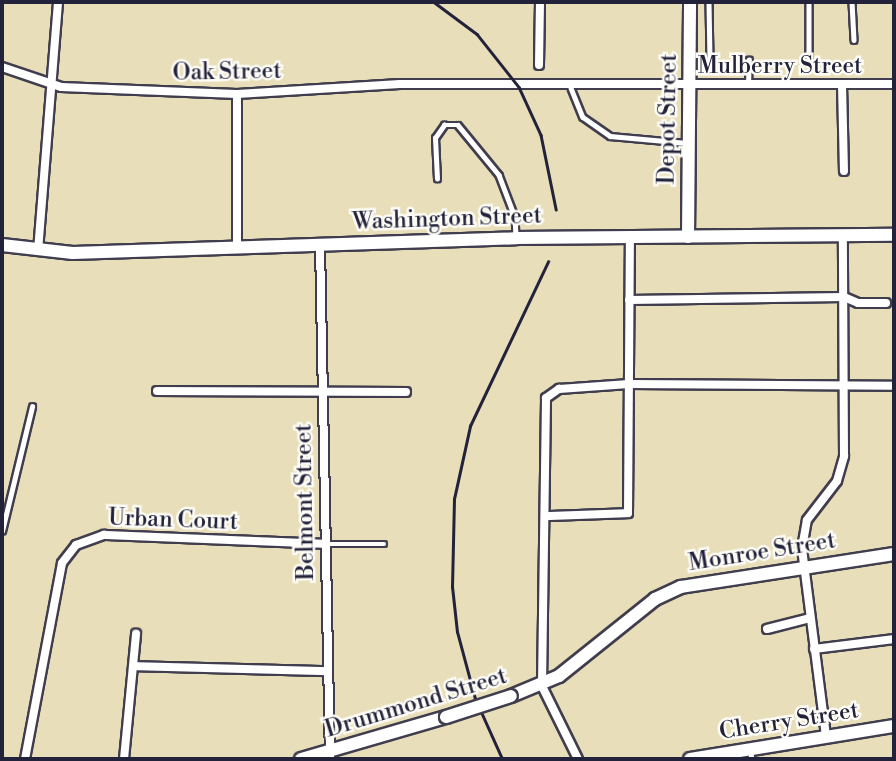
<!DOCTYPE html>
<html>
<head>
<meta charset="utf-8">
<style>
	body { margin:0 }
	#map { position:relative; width:896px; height:761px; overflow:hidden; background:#e8deb9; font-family:"Libre Bodoni",serif }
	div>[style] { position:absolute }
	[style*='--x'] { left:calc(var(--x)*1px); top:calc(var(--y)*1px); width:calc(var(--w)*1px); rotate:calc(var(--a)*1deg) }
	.roads { filter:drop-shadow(2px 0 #403e4e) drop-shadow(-2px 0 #403e4e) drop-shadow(0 2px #403e4e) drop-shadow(0 -2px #403e4e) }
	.lane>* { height:4.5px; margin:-2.25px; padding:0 2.25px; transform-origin:2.25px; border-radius:2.25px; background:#fff }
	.street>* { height:8px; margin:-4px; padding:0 4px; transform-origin:4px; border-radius:4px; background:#fff }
	.secondary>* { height:12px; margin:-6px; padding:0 6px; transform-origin:6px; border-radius:6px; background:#fff }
	.primary>* { height:12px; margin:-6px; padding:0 6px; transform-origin:6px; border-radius:6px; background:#fff }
	.rail>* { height:2.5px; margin:-1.25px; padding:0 1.25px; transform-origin:1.25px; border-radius:1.25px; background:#22223b }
	.bridges { filter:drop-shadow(2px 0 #403e4e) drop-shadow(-2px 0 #403e4e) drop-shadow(0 2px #403e4e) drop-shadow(0 -2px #403e4e) }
	.secondary-bridge>* { height:12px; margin:-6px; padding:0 6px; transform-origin:6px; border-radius:6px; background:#fff }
	span { translate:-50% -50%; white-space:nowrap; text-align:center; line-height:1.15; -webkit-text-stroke:5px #fdfcf7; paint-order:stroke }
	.street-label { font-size:23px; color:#22223b }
	.frame { position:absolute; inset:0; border:4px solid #22223b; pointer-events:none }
</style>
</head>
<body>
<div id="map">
	<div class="roads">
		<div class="lane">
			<i style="--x:709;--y:2;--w:58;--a:89"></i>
			<i style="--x:809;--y:2;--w:58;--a:90"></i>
			<i style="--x:852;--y:2;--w:38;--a:87"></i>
			<i style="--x:748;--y:84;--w:24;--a:-88"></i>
			<i style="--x:571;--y:88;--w:31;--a:68"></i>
			<i style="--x:583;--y:117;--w:33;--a:35"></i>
			<i style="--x:610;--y:136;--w:77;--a:5.2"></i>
			<i style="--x:437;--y:179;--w:41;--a:-92.8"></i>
			<i style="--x:435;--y:138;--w:16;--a:-55"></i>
			<i style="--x:444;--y:125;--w:14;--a:0"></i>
			<i style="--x:458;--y:125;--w:65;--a:50.6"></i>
			<i style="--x:499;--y:175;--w:45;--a:69.1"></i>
			<i style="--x:515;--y:217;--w:21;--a:87"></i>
			<i style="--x:2;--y:531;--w:128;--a:-76.4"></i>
			<i style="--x:326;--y:544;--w:58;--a:0"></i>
			<i style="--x:750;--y:750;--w:9;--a:77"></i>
		</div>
		<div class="street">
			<i style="--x:539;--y:65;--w:63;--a:-89.1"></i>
			<i style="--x:2;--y:67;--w:62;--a:18.7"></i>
			<i style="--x:61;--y:87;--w:176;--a:2.3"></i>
			<i style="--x:237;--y:94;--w:163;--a:-3.5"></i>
			<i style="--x:400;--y:84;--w:494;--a:0"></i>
			<i style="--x:842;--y:84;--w:87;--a:88.7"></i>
			<i style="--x:237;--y:94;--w:150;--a:90"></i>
			<i style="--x:320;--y:244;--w:515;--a:88.89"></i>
			<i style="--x:38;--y:251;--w:250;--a:-85.4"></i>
			<i style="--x:629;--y:300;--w:215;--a:-0.8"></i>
			<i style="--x:844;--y:297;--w:15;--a:23"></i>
			<i style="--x:858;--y:303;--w:28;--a:0"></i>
			<i style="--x:157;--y:391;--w:249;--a:0.2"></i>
			<i style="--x:547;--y:516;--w:81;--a:-2.1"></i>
			<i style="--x:628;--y:513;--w:276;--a:-89.6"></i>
			<i style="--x:767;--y:629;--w:44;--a:-14.3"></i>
			<i style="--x:814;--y:649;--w:81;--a:-7.1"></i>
			<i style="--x:133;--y:666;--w:193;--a:1.5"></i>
			<i style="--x:826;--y:736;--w:190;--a:-97.3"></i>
			<i style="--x:802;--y:548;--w:28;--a:-80"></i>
			<i style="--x:807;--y:520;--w:49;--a:-52.4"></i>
			<i style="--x:837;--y:481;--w:26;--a:-74"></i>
			<i style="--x:844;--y:456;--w:221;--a:-90.3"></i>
			<i style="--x:25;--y:759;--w:199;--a:-79.3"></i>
			<i style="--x:62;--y:563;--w:23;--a:-52"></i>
			<i style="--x:76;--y:545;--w:30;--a:-20"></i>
			<i style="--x:104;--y:535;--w:221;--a:2.3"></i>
			<i style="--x:124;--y:759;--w:126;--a:-84.5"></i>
			<i style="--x:578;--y:759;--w:81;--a:-116.3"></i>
			<i style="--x:542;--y:686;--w:288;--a:-89.2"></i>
			<i style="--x:546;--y:398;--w:16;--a:-35"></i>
			<i style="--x:559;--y:389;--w:70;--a:-4.1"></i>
			<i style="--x:629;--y:384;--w:265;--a:0.4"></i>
		</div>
		<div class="secondary">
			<i style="--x:688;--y:237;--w:235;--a:-89.5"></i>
			<i style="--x:511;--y:696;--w:52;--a:-22.6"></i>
			<i style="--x:559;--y:676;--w:123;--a:-38.7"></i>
			<i style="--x:655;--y:599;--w:29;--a:-25"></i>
			<i style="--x:681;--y:587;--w:216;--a:-8.8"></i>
			<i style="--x:301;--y:759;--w:151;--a:-16.2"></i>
			<i style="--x:690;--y:759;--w:207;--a:-9.2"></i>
		</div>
		<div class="primary">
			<i style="--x:2;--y:245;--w:71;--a:6.4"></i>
			<i style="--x:73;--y:253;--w:443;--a:-1.9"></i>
			<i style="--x:516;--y:238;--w:378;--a:-0.5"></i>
		</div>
	</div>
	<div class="rail">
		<i style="--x:434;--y:2;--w:54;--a:36.7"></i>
		<i style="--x:477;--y:34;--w:68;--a:51.6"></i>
		<i style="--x:519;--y:87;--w:53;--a:65.4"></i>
		<i style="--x:541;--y:135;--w:76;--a:78.5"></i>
		<i style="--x:502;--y:759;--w:66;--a:-114.2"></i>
		<i style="--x:475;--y:699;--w:69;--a:-105"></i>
		<i style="--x:457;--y:632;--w:45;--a:-96.3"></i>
		<i style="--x:452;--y:587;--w:88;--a:-88.7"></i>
		<i style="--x:454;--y:499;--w:75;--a:-77.6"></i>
		<i style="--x:470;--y:426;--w:182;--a:-64.6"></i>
	</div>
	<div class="bridges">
		<div class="secondary-bridge">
			<i style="--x:446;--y:717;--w:68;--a:-17.9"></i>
		</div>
	</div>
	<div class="street-label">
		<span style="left:780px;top:66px">Mulberry Street</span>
		<span style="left:227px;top:72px;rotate:-1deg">Oak Street</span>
		<span style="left:668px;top:119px;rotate:-89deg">Depot Street</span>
		<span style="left:447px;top:219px;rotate:-2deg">Washington Street</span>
		<span style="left:305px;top:502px;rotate:-91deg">Belmont Street</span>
		<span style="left:173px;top:520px;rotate:2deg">Urban Court</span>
		<span style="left:762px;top:552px;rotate:-9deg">Monroe Street</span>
		<span style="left:416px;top:703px;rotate:-17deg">Drummond Street</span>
		<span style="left:789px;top:721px;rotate:-9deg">Cherry Street</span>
	</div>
	<div class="frame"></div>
</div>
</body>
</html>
